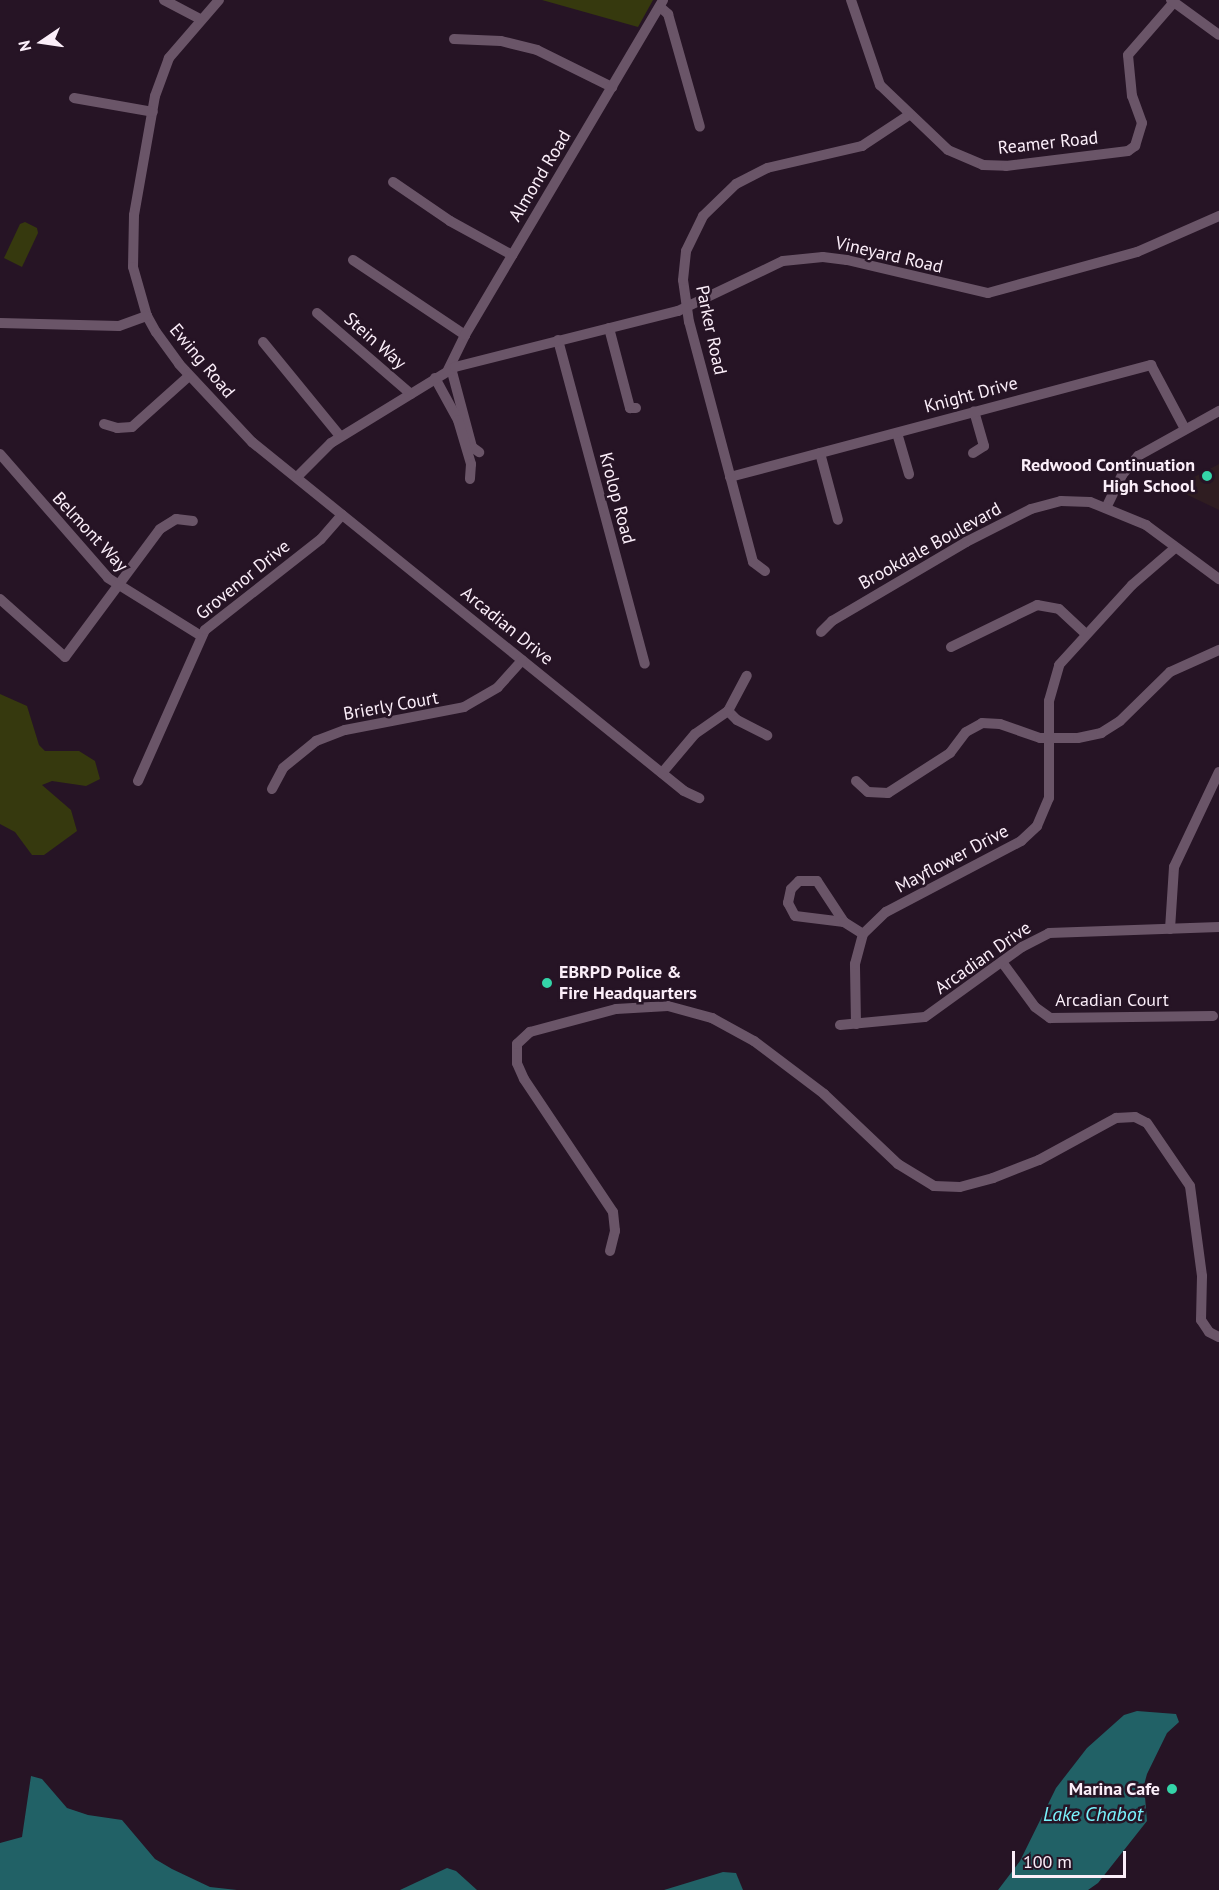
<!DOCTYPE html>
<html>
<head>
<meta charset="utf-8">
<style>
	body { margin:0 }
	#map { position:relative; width:1219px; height:1890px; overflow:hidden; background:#261425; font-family:"PT Sans",sans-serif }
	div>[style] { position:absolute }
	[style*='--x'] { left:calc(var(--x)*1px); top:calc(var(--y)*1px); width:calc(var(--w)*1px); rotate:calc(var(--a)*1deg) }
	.education>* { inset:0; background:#2f1d21 }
	.green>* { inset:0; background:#36390e }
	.water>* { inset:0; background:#216166 }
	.minor>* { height:10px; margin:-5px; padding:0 5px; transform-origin:5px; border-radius:5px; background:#6a5568 }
	.dots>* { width:16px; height:16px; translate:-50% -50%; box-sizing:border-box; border:3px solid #261425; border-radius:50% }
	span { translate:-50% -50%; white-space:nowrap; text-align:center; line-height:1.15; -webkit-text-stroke:5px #261425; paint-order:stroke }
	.street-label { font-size:18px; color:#fbeef9 }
	.poi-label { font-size:18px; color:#fbeef9; font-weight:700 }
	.right { translate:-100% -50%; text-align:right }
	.left { translate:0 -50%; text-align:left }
	.water-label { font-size:20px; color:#7af3fc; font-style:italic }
	.north { position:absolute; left:12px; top:12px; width:60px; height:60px; -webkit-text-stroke:4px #261425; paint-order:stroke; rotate:257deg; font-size:16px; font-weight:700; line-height:24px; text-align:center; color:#fbeef9 }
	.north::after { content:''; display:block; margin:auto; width:21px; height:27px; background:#fbeef9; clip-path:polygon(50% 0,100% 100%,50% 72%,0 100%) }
	.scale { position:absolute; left:1012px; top:1851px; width:114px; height:27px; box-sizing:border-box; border:3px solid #fbeef9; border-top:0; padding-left:8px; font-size:18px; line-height:21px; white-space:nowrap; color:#fbeef9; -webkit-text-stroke:4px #261425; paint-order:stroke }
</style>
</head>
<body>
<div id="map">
	<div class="education">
		<i style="clip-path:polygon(1219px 464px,1219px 510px,1173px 488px)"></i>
	</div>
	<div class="green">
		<i style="clip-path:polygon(542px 0,653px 0,638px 27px)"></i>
		<i style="clip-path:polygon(25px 222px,37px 228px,38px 233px,22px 267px,4px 258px,20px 224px)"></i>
		<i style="clip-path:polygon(0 694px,27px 706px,39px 745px,45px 751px,79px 751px,95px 761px,100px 779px,86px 786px,52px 781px,42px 785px,71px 810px,77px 831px,44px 855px,32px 855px,15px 832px,0 824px)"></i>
	</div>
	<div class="water">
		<i style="clip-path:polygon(1137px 1711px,1176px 1714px,1179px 1722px,1167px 1733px,1147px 1774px,1144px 1785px,1147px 1821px,1098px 1883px,1088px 1890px,998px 1890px,1020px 1861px,1056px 1788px,1087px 1748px,1124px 1715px)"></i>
		<i style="clip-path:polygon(31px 1776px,42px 1779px,67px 1808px,88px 1815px,122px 1820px,155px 1859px,172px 1869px,210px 1887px,237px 1890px,0 1890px,0 1843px,22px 1837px)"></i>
		<i style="clip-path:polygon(447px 1868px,456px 1871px,477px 1890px,400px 1890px)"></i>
		<i style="clip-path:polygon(723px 1872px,736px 1873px,743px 1890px,664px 1890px)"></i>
	</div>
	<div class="minor">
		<i style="--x:164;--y:0;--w:41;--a:27.8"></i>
		<i style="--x:219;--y:0;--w:77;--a:130.8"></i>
		<i style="--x:169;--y:58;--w:40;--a:110.2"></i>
		<i style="--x:155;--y:96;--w:121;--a:100"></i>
		<i style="--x:134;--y:215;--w:52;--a:91.1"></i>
		<i style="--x:133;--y:267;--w:51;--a:74.1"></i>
		<i style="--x:147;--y:316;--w:18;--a:61"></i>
		<i style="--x:156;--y:332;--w:39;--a:54"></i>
		<i style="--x:179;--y:364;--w:107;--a:46.9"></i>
		<i style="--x:252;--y:442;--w:555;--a:38.93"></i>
		<i style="--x:684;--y:791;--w:17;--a:25"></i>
		<i style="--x:851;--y:0;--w:90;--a:71.2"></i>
		<i style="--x:880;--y:85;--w:94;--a:43.7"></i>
		<i style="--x:948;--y:150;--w:38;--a:23"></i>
		<i style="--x:983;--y:165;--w:23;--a:2"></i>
		<i style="--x:1006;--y:166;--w:123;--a:-7"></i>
		<i style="--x:1128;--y:151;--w:9;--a:-36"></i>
		<i style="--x:1135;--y:146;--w:24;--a:-73"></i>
		<i style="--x:1142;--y:123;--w:29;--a:-110"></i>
		<i style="--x:1132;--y:96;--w:41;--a:-95.6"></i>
		<i style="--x:1128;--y:55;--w:70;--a:-49"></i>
		<i style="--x:1171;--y:0;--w:59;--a:36.1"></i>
		<i style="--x:660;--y:7;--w:11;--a:41"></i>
		<i style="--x:668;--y:14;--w:117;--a:74.2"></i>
		<i style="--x:454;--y:39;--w:47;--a:2.4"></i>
		<i style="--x:501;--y:41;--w:37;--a:14"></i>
		<i style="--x:537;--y:50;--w:84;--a:26.3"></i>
		<i style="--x:74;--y:98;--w:80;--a:10"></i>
		<i style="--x:393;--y:182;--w:69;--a:34.4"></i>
		<i style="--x:450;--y:221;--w:71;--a:28.7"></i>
		<i style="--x:353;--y:260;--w:135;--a:33.8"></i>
		<i style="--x:317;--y:313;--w:124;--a:40.8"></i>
		<i style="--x:0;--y:323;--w:119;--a:1.4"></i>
		<i style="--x:119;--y:326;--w:30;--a:-20"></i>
		<i style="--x:609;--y:328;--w:83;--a:75.3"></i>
		<i style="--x:630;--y:408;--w:6;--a:0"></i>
		<i style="--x:558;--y:340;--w:335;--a:75"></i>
		<i style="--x:263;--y:342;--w:122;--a:50.7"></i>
		<i style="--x:451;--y:368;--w:82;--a:75.1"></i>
		<i style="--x:472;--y:447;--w:9;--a:36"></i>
		<i style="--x:448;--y:370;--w:39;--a:-64"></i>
		<i style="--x:465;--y:335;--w:389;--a:-59.4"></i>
		<i style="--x:435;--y:378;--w:48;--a:61.3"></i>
		<i style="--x:458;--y:420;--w:46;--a:73.5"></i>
		<i style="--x:471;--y:464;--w:15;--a:94"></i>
		<i style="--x:104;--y:424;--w:14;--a:17"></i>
		<i style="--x:117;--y:428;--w:15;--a:-4"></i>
		<i style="--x:132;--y:427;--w:76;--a:-41.8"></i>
		<i style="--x:897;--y:433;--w:43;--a:73.7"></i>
		<i style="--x:820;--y:453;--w:69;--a:75"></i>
		<i style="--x:973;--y:453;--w:13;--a:-32"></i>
		<i style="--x:984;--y:446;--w:36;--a:-106"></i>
		<i style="--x:0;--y:454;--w:164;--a:48.9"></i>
		<i style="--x:108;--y:578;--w:110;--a:31.9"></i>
		<i style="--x:297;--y:477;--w:48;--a:-45"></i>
		<i style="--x:331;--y:443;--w:145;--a:-31.5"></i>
		<i style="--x:455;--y:367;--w:230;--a:-14.1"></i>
		<i style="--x:678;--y:311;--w:116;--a:-25.5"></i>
		<i style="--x:783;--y:261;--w:40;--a:-5.7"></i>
		<i style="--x:823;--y:257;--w:24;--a:7"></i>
		<i style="--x:847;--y:260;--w:145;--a:13.2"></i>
		<i style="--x:988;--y:293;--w:155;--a:-15.4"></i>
		<i style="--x:1137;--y:252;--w:90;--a:-23.7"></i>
		<i style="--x:730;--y:477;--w:436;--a:-14.9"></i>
		<i style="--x:1151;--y:365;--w:72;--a:62"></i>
		<i style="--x:1106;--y:508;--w:37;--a:-64"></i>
		<i style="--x:1122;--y:475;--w:25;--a:-50"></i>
		<i style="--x:1138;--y:456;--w:93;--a:-29.1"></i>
		<i style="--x:765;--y:571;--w:15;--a:-143"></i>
		<i style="--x:753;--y:562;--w:248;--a:-104.9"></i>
		<i style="--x:689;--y:322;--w:42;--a:-98.1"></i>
		<i style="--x:683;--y:280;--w:29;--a:-84"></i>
		<i style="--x:686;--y:251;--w:39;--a:-64"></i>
		<i style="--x:703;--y:216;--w:46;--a:-44.1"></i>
		<i style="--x:736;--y:184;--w:35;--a:-27"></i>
		<i style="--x:767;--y:168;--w:98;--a:-13"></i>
		<i style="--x:862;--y:146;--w:56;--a:-33.4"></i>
		<i style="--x:0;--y:599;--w:87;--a:41.7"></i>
		<i style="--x:65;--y:657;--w:159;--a:-53.4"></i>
		<i style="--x:160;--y:529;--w:19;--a:-32"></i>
		<i style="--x:176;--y:519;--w:17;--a:7"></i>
		<i style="--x:821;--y:632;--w:16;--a:-45"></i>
		<i style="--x:832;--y:621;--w:156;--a:-30.5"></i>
		<i style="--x:966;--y:542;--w:73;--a:-26.9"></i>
		<i style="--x:1031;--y:509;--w:31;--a:-15"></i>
		<i style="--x:1061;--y:501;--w:29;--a:2"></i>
		<i style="--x:1090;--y:502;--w:61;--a:22.3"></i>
		<i style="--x:1146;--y:525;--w:91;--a:36.5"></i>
		<i style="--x:951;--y:647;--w:96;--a:-26"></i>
		<i style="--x:1037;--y:605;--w:22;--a:10"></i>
		<i style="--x:1059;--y:609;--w:35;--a:43"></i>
		<i style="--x:728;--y:711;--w:13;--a:45"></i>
		<i style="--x:737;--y:720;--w:34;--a:27"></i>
		<i style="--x:728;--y:711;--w:40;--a:-62"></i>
		<i style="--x:662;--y:773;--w:51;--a:-49.8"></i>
		<i style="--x:695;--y:734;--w:40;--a:-34.9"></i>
		<i style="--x:138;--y:781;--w:165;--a:-66.1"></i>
		<i style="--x:205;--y:630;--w:147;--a:-38.1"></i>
		<i style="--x:321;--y:539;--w:32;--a:-49"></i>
		<i style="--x:856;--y:781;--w:16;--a:43"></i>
		<i style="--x:868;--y:792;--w:20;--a:3"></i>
		<i style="--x:888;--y:793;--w:74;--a:-32.8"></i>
		<i style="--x:950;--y:753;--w:26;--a:-53"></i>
		<i style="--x:966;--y:732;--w:18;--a:-29"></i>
		<i style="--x:982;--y:723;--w:18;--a:3"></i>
		<i style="--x:1000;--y:724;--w:42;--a:19.3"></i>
		<i style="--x:1040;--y:738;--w:38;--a:0"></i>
		<i style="--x:1078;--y:738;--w:24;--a:-12"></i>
		<i style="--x:1101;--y:733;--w:22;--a:-32"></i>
		<i style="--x:1120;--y:721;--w:70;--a:-44.4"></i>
		<i style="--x:1170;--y:672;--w:54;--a:-24.2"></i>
		<i style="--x:272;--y:789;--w:24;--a:-62"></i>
		<i style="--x:283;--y:768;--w:43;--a:-39.3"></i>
		<i style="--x:316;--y:741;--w:31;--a:-21"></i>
		<i style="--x:345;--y:730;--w:121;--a:-10.9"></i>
		<i style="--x:464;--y:707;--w:39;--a:-30"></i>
		<i style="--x:498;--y:687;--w:36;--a:-48"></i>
		<i style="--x:844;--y:922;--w:49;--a:-173"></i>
		<i style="--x:795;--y:916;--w:15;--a:-118"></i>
		<i style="--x:788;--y:903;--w:14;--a:-78"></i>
		<i style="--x:791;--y:889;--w:11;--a:-45"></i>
		<i style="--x:799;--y:881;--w:18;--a:0"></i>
		<i style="--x:817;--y:881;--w:49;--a:56.6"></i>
		<i style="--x:844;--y:922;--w:22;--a:32"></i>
		<i style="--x:1170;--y:929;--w:62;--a:-86.3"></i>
		<i style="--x:1174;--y:867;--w:105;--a:-64.7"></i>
		<i style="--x:1002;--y:962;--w:56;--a:53.7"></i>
		<i style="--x:1035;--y:1007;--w:19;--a:36"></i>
		<i style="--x:1050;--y:1018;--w:163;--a:-0.7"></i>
		<i style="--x:856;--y:1024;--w:60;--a:-91"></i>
		<i style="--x:855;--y:964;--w:31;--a:-75"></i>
		<i style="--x:863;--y:934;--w:32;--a:-44"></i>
		<i style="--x:886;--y:912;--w:153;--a:-27.7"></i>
		<i style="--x:1021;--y:841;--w:22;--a:-43"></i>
		<i style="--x:1037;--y:826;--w:30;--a:-67"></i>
		<i style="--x:1049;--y:798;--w:97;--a:-90"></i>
		<i style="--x:1049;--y:701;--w:37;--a:-74"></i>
		<i style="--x:1059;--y:665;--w:108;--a:-47.6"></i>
		<i style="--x:1132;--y:585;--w:57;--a:-40.7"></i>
		<i style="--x:840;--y:1025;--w:85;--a:-5.4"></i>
		<i style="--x:925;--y:1017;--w:120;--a:-35.8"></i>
		<i style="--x:1022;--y:947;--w:30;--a:-27"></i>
		<i style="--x:1049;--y:933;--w:170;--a:-2"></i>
		<i style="--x:610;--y:1251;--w:21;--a:-76"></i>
		<i style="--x:615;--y:1231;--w:19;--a:-96"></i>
		<i style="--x:613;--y:1212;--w:160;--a:-123.8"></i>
		<i style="--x:524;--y:1079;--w:17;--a:-114"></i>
		<i style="--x:517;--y:1063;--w:19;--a:-90"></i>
		<i style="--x:517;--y:1044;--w:18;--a:-43"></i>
		<i style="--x:530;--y:1032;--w:89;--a:-15"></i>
		<i style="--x:616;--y:1009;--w:52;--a:-3.3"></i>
		<i style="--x:668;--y:1006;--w:46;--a:15.3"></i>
		<i style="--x:712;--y:1018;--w:48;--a:28.7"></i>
		<i style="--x:754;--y:1041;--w:88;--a:37.1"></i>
		<i style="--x:824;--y:1094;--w:102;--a:43.4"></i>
		<i style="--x:898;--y:1164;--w:42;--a:31.4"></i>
		<i style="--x:934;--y:1186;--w:26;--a:2"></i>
		<i style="--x:960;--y:1187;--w:34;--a:-15"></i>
		<i style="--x:993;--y:1178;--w:49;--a:-21.4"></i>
		<i style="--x:1039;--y:1160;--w:88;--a:-28.6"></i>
		<i style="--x:1116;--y:1118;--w:19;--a:-3"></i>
		<i style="--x:1135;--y:1117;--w:13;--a:27"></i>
		<i style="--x:1147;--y:1123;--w:76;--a:55.7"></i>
		<i style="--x:1190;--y:1186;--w:91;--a:82.4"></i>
		<i style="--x:1202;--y:1276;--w:44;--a:91.3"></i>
		<i style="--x:1201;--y:1320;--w:14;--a:56"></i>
		<i style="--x:1209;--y:1332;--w:11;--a:27"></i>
	</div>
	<div class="dots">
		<i style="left:1207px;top:476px;background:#34d4a8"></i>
		<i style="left:547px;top:983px;background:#34d4a8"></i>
		<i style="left:1172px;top:1789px;background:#34d4a8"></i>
	</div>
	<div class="street-label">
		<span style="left:1048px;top:143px;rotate:-6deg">Reamer Road</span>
		<span style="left:540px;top:176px;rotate:-59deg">Almond Road</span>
		<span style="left:889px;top:255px;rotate:13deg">Vineyard Road</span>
		<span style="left:711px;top:330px;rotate:78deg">Parker Road</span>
		<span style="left:375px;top:341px;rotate:41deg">Stein Way</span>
		<span style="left:202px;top:361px;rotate:50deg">Ewing Road</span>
		<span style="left:971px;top:395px;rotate:-15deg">Knight Drive</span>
		<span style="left:617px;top:498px;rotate:75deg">Krolop Road</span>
		<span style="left:90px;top:532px;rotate:47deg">Belmont Way</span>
		<span style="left:930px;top:546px;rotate:-29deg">Brookdale Boulevard</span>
		<span style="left:243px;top:580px;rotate:-39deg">Grovenor Drive</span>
		<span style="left:507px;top:626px;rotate:39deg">Arcadian Drive</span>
		<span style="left:391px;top:706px;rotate:-10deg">Brierly Court</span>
		<span style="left:952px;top:859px;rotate:-28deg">Mayflower Drive</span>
		<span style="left:983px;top:958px;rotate:-35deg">Arcadian Drive</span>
		<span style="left:1112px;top:1000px">Arcadian Court</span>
	</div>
	<div class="poi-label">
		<span class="right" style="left:1195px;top:476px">Redwood Continuation<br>High School</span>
		<span class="left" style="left:559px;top:983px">EBRPD Police &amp;<br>Fire Headquarters</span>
		<span class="right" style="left:1160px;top:1789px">Marina Cafe</span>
	</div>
	<div class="water-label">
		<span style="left:1093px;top:1814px">Lake Chabot</span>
	</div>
	<div class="north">N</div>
	<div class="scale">100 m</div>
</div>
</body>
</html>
